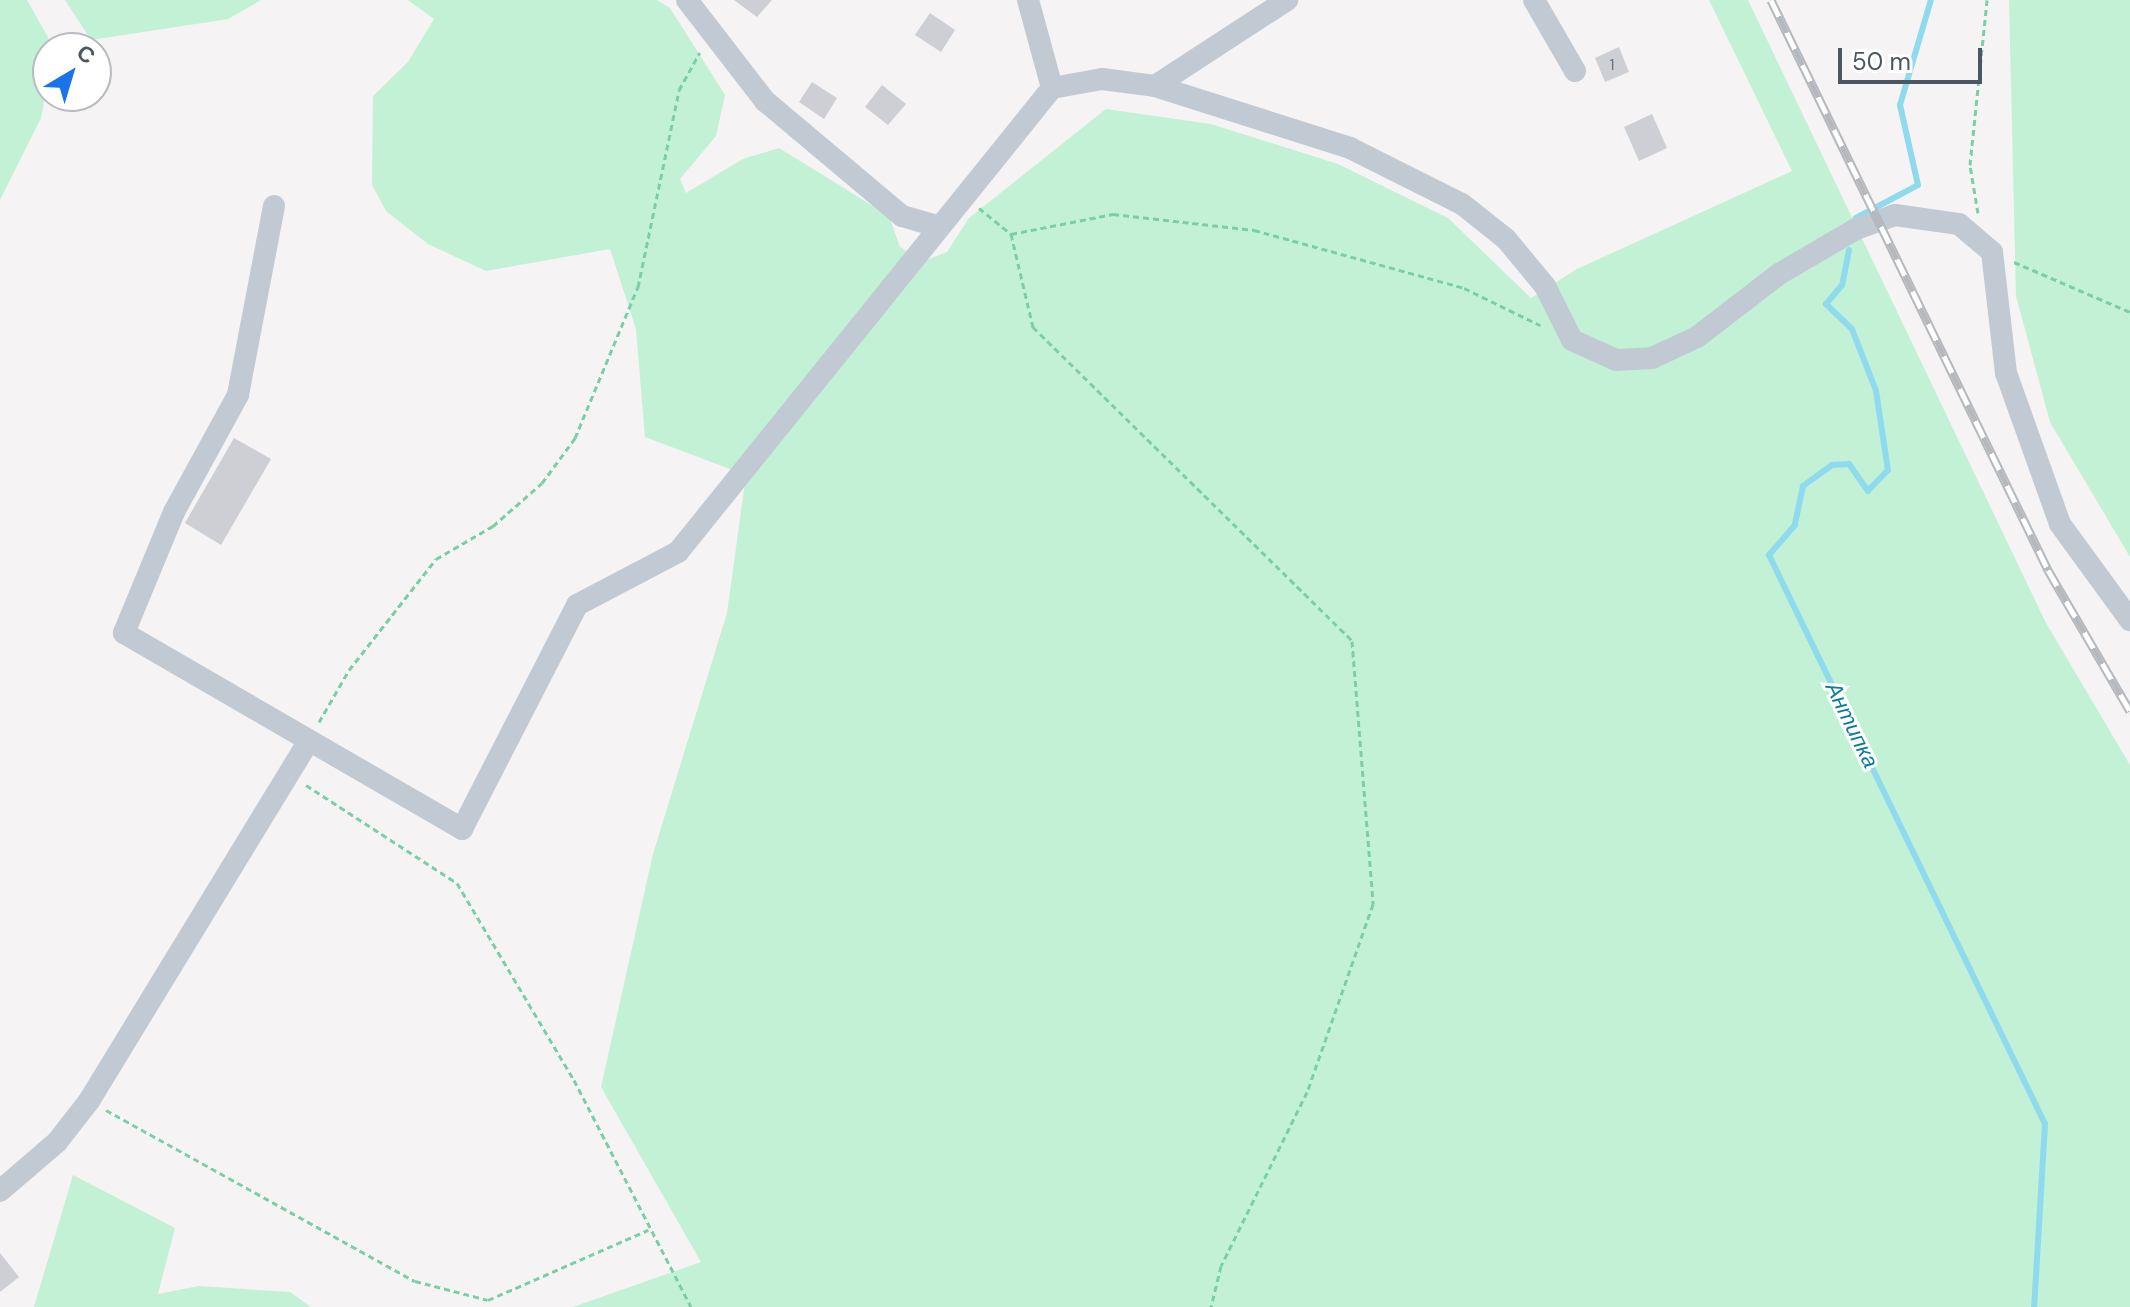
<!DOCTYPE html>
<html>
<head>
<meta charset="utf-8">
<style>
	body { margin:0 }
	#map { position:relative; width:2130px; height:1307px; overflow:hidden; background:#f5f3f3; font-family:"DM Sans",sans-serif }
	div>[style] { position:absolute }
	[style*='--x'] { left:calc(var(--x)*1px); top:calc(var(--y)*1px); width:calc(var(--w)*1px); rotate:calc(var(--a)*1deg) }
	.green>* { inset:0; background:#c3f1d5 }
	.stream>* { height:6px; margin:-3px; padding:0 3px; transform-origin:3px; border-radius:3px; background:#90daee }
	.building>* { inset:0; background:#cdcfd5 }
	.path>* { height:3px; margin-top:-1.5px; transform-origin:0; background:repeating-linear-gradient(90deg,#7ad0a6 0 6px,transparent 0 10px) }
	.street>* { height:22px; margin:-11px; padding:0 11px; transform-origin:11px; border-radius:11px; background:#c1cad2 }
	.rail>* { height:9px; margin-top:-4.5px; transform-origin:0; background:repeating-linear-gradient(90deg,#fff 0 18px,#b5b8bd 0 36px); box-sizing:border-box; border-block:2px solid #b5b8bd }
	span { translate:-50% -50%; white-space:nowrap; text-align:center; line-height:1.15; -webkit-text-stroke:6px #fff; paint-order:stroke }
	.number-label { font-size:16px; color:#6b747e }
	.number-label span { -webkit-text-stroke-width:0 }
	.water-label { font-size:22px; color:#0c7c9b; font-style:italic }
	.north { position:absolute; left:32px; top:32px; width:80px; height:80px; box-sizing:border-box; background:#fff; border:2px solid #b7bbc0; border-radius:50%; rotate:38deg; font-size:22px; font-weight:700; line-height:32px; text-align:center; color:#4a5661 }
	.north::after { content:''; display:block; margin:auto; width:28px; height:36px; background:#1a73e8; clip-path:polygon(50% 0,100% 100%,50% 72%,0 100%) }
	.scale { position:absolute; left:1838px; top:48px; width:144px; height:36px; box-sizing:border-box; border:4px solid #4a5661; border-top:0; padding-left:10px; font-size:24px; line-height:28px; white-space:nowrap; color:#4a5661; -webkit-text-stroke:6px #fff; paint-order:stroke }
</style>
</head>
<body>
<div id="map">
	<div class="green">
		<i style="clip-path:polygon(0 0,27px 0,54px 48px,41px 118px,0 200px)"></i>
		<i style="clip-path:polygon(65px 0,261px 0,228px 19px,91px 40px)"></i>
		<i style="clip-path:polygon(408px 0,657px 0,670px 8px,725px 95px,716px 136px,680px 179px,686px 193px,743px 159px,779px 148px,889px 216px,900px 247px,924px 261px,947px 252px,969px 218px,1106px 109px,1211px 124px,1338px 164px,1448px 218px,1531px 298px,1577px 269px,1792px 171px,1709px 0,1748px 0,2046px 623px,2130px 765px,2130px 1307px,573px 1307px,701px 1262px,601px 1087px,653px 854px,727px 613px,746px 475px,645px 437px,636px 329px,610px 249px,486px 271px,428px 244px,386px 211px,372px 185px,373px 96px,408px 62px,434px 19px)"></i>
		<i style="clip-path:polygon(2009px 0,2130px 0,2130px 557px,2050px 422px,2016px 296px)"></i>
		<i style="clip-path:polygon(73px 1175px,175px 1228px,158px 1294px,199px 1286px,290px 1292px,311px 1307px,34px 1307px)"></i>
	</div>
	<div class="stream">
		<i style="--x:1856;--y:218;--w:70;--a:-28"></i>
		<i style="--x:1918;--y:185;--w:82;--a:-102.7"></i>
		<i style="--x:1900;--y:105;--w:109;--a:-73.6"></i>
		<i style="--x:1849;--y:250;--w:36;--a:101"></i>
		<i style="--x:1842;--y:285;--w:25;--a:130"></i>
		<i style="--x:1826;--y:304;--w:36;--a:44"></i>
		<i style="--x:1852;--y:329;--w:66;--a:68.8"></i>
		<i style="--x:1876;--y:391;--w:80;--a:81.4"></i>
		<i style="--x:1888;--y:470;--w:29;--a:134"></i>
		<i style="--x:1868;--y:491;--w:33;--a:-125"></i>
		<i style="--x:1849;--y:464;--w:17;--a:177"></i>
		<i style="--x:1832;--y:465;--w:36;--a:144"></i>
		<i style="--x:1803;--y:486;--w:40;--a:102"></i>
		<i style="--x:1795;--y:525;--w:40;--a:131"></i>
		<i style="--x:1769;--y:555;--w:632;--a:64.12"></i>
		<i style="--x:2045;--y:1124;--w:183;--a:93.4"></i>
	</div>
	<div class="building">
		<i style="clip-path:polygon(734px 0,772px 0,757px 17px)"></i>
		<i style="clip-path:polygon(930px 13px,955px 30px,941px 52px,915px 35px)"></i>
		<i style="clip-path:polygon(1619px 47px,1629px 72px,1605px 82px,1595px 58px)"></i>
		<i style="clip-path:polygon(812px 82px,837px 98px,824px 119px,799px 102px)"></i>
		<i style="clip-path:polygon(882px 85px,906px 104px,888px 125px,865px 107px)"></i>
		<i style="clip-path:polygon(1652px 114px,1667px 148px,1639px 161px,1624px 127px)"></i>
		<i style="clip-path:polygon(234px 438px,271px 459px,221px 545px,185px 523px)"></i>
		<i style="clip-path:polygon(0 1253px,19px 1277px,0 1292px)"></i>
	</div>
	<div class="path">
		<i style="--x:979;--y:208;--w:41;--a:39.1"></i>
		<i style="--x:1011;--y:234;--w:96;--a:76.7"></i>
		<i style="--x:1033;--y:327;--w:448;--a:44.5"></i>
		<i style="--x:1352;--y:641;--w:264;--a:85.4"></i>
		<i style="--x:1373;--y:904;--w:199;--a:109.3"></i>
		<i style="--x:1307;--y:1092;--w:194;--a:116.3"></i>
		<i style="--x:1221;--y:1266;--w:42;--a:103.7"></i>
		<i style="--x:1978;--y:213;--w:49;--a:-99.5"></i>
		<i style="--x:1970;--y:165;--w:166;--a:-84.1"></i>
		<i style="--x:1011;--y:234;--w:104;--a:-11.1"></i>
		<i style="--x:1113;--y:214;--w:142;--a:6.5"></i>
		<i style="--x:1254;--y:230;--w:218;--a:15.4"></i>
		<i style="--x:1464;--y:288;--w:85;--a:26"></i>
		<i style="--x:2014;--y:262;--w:126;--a:23.3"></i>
		<i style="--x:319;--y:722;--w:60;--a:-60"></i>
		<i style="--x:349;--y:670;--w:141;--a:-51.9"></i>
		<i style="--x:436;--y:559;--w:66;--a:-30.1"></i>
		<i style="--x:493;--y:526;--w:65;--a:-41.3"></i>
		<i style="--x:542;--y:483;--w:56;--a:-53.7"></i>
		<i style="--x:575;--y:438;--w:164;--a:-67.4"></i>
		<i style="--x:638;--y:287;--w:201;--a:-78.2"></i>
		<i style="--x:679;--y:90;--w:43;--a:-61.1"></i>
		<i style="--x:306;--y:785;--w:180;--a:33"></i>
		<i style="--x:457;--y:883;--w:229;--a:59.3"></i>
		<i style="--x:574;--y:1080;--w:255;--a:62.7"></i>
		<i style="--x:106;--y:1110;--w:353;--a:29"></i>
		<i style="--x:415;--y:1281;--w:75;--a:14.6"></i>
		<i style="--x:488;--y:1300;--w:175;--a:-23.6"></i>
	</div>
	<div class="street">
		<i style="--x:687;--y:0;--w:128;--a:52.3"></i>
		<i style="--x:765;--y:101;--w:179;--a:40"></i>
		<i style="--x:902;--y:216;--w:36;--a:16"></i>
		<i style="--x:1028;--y:0;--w:91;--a:74.7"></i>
		<i style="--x:1534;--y:0;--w:82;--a:60"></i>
		<i style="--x:1155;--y:86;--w:158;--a:-33.1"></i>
		<i style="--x:274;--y:206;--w:192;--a:100.8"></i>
		<i style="--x:238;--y:395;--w:133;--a:118.7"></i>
		<i style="--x:174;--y:512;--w:131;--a:112.5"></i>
		<i style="--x:124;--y:633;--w:391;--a:30.1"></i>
		<i style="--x:462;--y:829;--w:252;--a:-62.8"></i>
		<i style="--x:577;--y:605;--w:114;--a:-27.7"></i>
		<i style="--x:678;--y:552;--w:596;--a:-51.13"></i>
		<i style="--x:1052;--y:88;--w:51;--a:-10.2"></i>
		<i style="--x:1102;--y:79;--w:53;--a:7.5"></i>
		<i style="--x:1155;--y:86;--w:205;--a:17.6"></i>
		<i style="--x:1350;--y:148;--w:125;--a:26.6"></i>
		<i style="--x:1462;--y:204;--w:56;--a:38.5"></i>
		<i style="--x:1506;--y:239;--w:61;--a:50.3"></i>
		<i style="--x:1545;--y:286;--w:60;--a:63.4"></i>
		<i style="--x:1572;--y:340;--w:48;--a:24.4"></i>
		<i style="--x:1616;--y:360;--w:36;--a:-3"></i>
		<i style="--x:1652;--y:358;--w:50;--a:-25"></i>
		<i style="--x:1697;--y:337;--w:103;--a:-37.5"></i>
		<i style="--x:1779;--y:274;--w:89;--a:-30.3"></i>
		<i style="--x:1856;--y:229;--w:41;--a:-19.7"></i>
		<i style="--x:1895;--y:215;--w:65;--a:8"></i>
		<i style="--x:1959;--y:224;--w:43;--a:40.3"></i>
		<i style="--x:1992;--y:252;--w:122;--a:83.4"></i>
		<i style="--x:2006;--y:373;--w:160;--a:70.3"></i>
		<i style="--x:2060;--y:524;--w:119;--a:53.9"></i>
		<i style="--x:0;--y:1191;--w:75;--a:-40.7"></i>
		<i style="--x:57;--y:1142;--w:52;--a:-52"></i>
		<i style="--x:89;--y:1101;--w:422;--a:-58.6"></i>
	</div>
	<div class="rail">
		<i style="--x:1771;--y:0;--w:634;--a:64.08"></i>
		<i style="--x:2048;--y:570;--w:163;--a:59.8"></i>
	</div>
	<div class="number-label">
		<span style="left:1612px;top:65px">1</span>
	</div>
	<div class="water-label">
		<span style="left:1852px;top:725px;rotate:64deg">Антипка</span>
	</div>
	<div class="north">С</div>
	<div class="scale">50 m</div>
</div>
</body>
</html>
